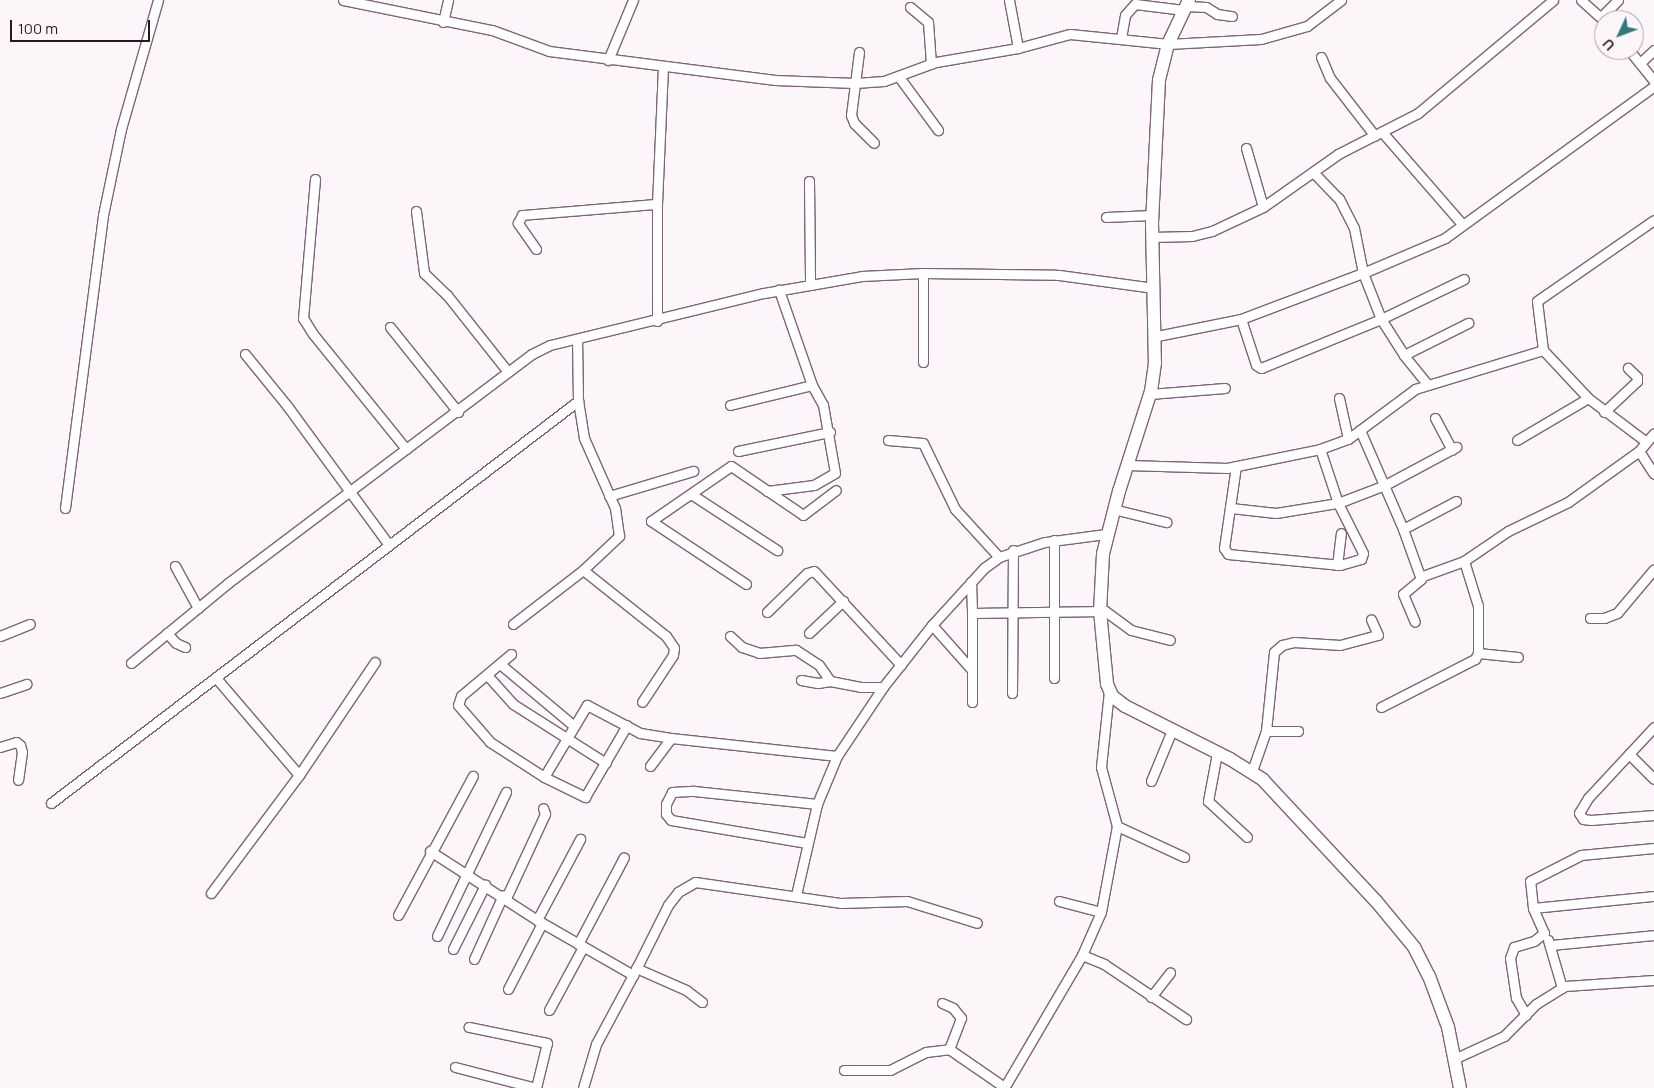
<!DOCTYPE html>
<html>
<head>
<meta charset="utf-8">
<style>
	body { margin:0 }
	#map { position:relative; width:1654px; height:1088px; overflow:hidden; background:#fcf5fa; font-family:Manrope,sans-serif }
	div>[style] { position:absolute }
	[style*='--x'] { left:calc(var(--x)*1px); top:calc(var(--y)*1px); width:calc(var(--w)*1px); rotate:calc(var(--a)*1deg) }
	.roads { filter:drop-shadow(1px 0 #7f6477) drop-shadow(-1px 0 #7f6477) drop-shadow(0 1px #7f6477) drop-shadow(0 -1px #7f6477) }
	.street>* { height:9px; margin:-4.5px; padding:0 4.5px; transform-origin:4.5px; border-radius:4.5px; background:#fff }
	.secondary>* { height:12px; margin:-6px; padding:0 6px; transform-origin:6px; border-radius:6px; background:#fff }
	span { translate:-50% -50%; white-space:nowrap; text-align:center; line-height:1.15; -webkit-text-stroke:4px #fcf5fa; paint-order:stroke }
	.north { position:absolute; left:1594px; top:10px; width:50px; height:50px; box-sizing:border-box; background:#fcf5fa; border:1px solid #a69da3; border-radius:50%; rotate:227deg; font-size:14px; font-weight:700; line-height:20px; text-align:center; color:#251a21 }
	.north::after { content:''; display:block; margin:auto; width:18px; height:22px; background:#307a7b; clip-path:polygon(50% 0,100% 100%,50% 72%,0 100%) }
	.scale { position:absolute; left:10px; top:20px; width:140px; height:22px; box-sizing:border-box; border:2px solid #251a21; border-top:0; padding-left:6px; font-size:15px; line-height:18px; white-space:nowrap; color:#251a21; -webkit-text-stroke:4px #fcf5fa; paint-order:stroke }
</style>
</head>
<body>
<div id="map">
	<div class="roads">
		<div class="street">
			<i style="--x:343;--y:0;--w:152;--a:11.4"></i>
			<i style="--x:492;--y:30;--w:61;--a:20.2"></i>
			<i style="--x:549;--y:51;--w:228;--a:7.3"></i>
			<i style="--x:775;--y:80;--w:80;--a:2.1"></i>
			<i style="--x:855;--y:83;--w:29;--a:-4"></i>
			<i style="--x:884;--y:81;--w:55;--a:-20.1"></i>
			<i style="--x:936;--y:62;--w:83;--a:-9.7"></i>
			<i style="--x:1018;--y:48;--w:54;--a:-15.1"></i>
			<i style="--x:1070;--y:34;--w:99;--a:5.8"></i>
			<i style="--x:1168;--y:44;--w:93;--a:-3.1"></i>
			<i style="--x:1261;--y:39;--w:48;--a:-15.8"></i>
			<i style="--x:1307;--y:26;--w:43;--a:-37.4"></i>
			<i style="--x:1009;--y:0;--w:49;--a:79.4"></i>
			<i style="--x:1581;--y:0;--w:31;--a:42"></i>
			<i style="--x:1186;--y:6;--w:20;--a:3"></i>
			<i style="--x:1206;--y:7;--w:13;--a:32"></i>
			<i style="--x:1217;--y:14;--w:15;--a:8"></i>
			<i style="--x:910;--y:7;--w:23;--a:40"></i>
			<i style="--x:928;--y:22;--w:42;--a:85.9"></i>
			<i style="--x:1601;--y:17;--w:24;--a:-45"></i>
			<i style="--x:443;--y:22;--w:23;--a:-77"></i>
			<i style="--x:1121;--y:38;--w:23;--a:-80"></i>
			<i style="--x:1125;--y:15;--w:15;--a:-48"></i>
			<i style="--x:1135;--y:4;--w:49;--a:7"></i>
			<i style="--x:1629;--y:50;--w:40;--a:51"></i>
			<i style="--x:859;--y:52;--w:64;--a:97.2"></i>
			<i style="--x:851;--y:115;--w:9;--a:69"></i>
			<i style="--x:854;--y:123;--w:28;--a:45"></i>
			<i style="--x:1321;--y:57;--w:23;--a:67"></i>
			<i style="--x:1330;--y:78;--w:73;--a:52.2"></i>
			<i style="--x:608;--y:60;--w:65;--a:-67.4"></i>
			<i style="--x:1640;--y:63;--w:19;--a:-43"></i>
			<i style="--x:899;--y:77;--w:66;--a:53.7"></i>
			<i style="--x:1382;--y:132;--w:122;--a:49"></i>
			<i style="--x:1246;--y:148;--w:61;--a:73.9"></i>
			<i style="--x:315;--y:179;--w:140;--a:94.9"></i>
			<i style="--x:303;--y:318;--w:19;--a:58"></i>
			<i style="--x:313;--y:334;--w:148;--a:51"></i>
			<i style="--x:809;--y:181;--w:104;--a:89.4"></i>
			<i style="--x:416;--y:211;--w:63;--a:82.6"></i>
			<i style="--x:424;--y:273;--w:32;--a:44"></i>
			<i style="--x:447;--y:295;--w:98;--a:51.6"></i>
			<i style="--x:1106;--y:217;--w:46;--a:-2.5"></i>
			<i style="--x:1152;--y:237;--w:40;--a:-1.4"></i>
			<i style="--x:1192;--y:236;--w:21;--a:-14"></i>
			<i style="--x:1212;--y:231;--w:56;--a:-25.2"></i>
			<i style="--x:1263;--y:207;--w:92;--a:-35.2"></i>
			<i style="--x:1338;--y:154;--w:90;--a:-27.1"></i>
			<i style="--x:1418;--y:113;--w:176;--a:-39.9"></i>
			<i style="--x:536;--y:249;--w:32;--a:-125"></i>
			<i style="--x:518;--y:223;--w:9;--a:-63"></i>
			<i style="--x:522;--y:215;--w:135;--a:-4.7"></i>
			<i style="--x:1241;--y:319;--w:48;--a:71.9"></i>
			<i style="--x:1256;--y:365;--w:6;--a:31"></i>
			<i style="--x:1261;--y:368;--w:130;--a:-22.2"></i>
			<i style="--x:1381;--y:319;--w:92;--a:-25.7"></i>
			<i style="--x:657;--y:321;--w:117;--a:-90"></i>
			<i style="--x:657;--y:204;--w:137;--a:-87.5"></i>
			<i style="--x:390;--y:327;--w:109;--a:51.3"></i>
			<i style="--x:1157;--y:336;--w:86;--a:-11.4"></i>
			<i style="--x:1241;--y:319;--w:130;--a:-20.7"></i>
			<i style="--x:1363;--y:273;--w:46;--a:-101.3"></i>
			<i style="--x:1354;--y:228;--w:33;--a:-117"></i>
			<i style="--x:1339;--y:199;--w:36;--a:-134"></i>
			<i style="--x:1543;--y:350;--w:49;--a:-97"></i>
			<i style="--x:1537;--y:301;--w:142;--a:-34.7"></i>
			<i style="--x:245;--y:354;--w:68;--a:50.9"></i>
			<i style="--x:288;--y:407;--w:171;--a:53.8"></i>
			<i style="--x:1404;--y:355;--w:72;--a:-26.6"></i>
			<i style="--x:923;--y:362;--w:89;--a:-90"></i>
			<i style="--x:1428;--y:385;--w:38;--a:-129"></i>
			<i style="--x:1404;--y:355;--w:43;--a:-122.6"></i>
			<i style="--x:1381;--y:319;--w:49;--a:-111.4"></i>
			<i style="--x:1363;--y:273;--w:89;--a:-23.1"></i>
			<i style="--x:1445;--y:238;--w:258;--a:-36"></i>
			<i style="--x:1150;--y:394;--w:75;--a:-4.6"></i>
			<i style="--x:1339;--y:398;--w:42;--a:77.6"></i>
			<i style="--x:730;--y:405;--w:84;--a:-13.7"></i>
			<i style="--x:1604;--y:412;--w:45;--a:-43.2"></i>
			<i style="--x:1637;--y:381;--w:4;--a:-90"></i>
			<i style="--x:1637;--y:377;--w:13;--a:-135"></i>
			<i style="--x:1435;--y:418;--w:36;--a:62"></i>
			<i style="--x:1360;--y:430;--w:108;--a:66.5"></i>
			<i style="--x:1403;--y:529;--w:60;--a:-27.8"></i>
			<i style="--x:888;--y:440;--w:35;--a:5"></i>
			<i style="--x:923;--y:443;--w:73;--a:64.1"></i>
			<i style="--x:955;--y:509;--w:65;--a:47.5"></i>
			<i style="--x:1517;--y:440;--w:82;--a:-30.6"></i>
			<i style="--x:738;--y:451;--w:94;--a:-11.7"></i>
			<i style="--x:1639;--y:451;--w:27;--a:57"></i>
			<i style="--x:1127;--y:465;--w:100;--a:1.7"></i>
			<i style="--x:1227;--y:468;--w:95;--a:-11.5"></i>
			<i style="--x:1320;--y:449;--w:30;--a:-20"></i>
			<i style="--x:1348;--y:439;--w:84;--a:-36.7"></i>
			<i style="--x:1415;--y:389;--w:134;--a:-16.9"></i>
			<i style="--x:1543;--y:350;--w:66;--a:46.8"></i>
			<i style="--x:1588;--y:398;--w:71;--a:37"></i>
			<i style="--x:1236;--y:466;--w:83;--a:98.3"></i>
			<i style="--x:1224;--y:548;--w:7;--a:56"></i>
			<i style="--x:1228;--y:554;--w:113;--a:5.6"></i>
			<i style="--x:1340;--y:565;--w:22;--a:-16"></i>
			<i style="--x:1361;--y:559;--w:6;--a:-72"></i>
			<i style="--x:1363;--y:553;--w:56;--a:-116.6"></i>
			<i style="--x:1338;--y:503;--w:57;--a:-108.4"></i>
			<i style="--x:767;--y:491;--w:47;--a:-7.3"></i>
			<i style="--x:814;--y:485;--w:24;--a:-30"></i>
			<i style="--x:835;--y:473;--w:69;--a:-100"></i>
			<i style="--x:823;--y:405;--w:23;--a:-119"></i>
			<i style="--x:812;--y:385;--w:101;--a:-109.2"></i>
			<i style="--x:691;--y:494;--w:103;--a:33.1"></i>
			<i style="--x:609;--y:496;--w:88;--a:-16.6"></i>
			<i style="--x:65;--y:508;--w:295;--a:-82.6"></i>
			<i style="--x:103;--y:215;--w:88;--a:-78.2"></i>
			<i style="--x:121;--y:129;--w:134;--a:-74"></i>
			<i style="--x:1231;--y:508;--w:45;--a:6.3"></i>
			<i style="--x:1276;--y:513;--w:63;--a:-9.2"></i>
			<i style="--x:1338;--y:503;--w:50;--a:-21"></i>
			<i style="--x:1385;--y:485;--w:81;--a:-28.2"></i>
			<i style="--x:1113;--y:509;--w:55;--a:13.8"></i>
			<i style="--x:1403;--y:529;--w:53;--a:70.2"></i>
			<i style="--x:1421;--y:579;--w:23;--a:140"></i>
			<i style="--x:1403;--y:594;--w:30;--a:67"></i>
			<i style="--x:1337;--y:565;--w:32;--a:-83"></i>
			<i style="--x:175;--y:566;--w:48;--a:61.3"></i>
			<i style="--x:583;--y:570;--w:106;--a:38.5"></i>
			<i style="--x:666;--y:636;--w:14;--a:56"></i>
			<i style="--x:674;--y:648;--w:7;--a:98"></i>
			<i style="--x:673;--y:655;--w:56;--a:123.4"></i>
			<i style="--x:1420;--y:577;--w:47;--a:-20"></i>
			<i style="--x:971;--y:582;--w:31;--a:88"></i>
			<i style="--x:746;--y:584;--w:114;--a:-146.4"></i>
			<i style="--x:651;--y:521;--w:97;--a:-34.5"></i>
			<i style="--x:731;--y:466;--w:87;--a:34.2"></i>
			<i style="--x:803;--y:515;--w:41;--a:-37.1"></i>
			<i style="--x:767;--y:612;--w:56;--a:-44.3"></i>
			<i style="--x:807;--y:573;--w:7;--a:-16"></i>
			<i style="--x:814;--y:571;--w:128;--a:47.2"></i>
			<i style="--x:1590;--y:618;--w:14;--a:0"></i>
			<i style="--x:1604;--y:618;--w:14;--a:-21"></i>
			<i style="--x:1617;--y:613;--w:57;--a:-49.9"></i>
			<i style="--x:513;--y:624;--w:88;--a:-37.6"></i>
			<i style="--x:583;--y:570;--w:50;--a:-43.4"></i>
			<i style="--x:619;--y:536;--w:28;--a:-98"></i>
			<i style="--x:615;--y:508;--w:77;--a:-113.9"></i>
			<i style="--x:584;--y:438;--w:37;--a:-99"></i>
			<i style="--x:932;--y:625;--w:60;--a:48.4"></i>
			<i style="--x:167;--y:633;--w:13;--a:48"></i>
			<i style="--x:176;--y:643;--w:10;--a:24"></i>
			<i style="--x:809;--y:633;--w:47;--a:-43.3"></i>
			<i style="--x:0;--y:636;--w:32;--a:-22"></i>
			<i style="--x:730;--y:636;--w:16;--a:43"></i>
			<i style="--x:742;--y:647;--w:18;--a:19"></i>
			<i style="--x:759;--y:653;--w:37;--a:-5"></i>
			<i style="--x:796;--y:650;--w:27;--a:33"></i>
			<i style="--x:819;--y:665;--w:19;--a:55"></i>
			<i style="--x:830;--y:681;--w:31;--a:11"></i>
			<i style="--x:860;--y:687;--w:23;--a:0"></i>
			<i style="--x:1478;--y:653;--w:40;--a:5.7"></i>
			<i style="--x:511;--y:654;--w:65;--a:140"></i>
			<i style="--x:461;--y:696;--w:9;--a:108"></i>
			<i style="--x:458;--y:705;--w:49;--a:49.1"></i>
			<i style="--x:490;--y:742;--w:64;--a:32.9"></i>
			<i style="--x:544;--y:777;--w:46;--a:26"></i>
			<i style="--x:585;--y:797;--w:83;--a:-59.7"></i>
			<i style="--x:131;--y:663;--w:126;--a:-39.5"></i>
			<i style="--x:228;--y:583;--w:381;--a:-37"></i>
			<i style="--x:532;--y:354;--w:20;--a:-27"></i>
			<i style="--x:550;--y:345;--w:220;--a:-13.7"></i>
			<i style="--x:764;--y:293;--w:99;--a:-9.8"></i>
			<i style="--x:862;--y:276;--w:61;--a:-2.8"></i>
			<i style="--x:923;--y:273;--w:136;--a:0.8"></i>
			<i style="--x:1059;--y:275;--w:96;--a:7.8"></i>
			<i style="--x:500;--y:664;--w:95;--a:39.9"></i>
			<i style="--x:487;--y:675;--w:39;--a:48"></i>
			<i style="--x:513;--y:704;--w:110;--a:32.4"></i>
			<i style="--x:1054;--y:678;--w:138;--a:-90"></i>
			<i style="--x:217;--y:679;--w:126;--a:49.5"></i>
			<i style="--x:801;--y:680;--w:17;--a:10"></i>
			<i style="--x:818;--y:683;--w:12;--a:-9"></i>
			<i style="--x:0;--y:693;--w:28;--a:-19"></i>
			<i style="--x:1012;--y:693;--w:143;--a:-89.6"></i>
			<i style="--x:972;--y:702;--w:89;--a:-90"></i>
			<i style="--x:972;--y:613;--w:133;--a:-0.9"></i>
			<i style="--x:1105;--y:611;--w:32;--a:36"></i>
			<i style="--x:1131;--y:630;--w:40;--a:14.4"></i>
			<i style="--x:1381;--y:707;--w:106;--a:-27.1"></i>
			<i style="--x:1475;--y:659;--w:7;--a:-63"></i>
			<i style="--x:1478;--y:653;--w:47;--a:-90"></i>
			<i style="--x:1478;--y:606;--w:47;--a:-107.3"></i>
			<i style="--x:1464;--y:561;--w:53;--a:-34.3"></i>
			<i style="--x:1508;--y:531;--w:67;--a:-25.8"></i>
			<i style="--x:1568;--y:502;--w:87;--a:-35.7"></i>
			<i style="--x:1639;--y:451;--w:23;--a:-50"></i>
			<i style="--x:1654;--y:727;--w:97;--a:132.9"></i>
			<i style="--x:1588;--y:798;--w:17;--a:121"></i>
			<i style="--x:1579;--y:813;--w:7;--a:56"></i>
			<i style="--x:1583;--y:819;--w:8;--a:7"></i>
			<i style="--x:1591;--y:820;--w:63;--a:-4.5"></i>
			<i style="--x:1266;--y:731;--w:32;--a:0"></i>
			<i style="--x:0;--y:747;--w:17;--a:-17"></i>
			<i style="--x:16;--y:742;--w:5;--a:37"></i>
			<i style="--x:20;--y:745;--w:7;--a:74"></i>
			<i style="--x:22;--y:752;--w:28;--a:98"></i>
			<i style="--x:1217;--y:753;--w:49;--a:100.6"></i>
			<i style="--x:1208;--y:801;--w:53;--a:42.7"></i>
			<i style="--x:1629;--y:754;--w:35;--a:45"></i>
			<i style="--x:650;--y:766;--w:35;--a:-53"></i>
			<i style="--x:671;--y:738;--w:167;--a:6.2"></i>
			<i style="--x:1252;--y:771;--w:42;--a:-70.7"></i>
			<i style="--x:1266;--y:731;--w:79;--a:-84.2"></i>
			<i style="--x:1274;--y:652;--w:11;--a:-41"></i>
			<i style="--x:1282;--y:645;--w:12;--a:-14"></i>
			<i style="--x:1294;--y:642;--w:46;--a:3.7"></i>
			<i style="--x:1340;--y:645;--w:39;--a:-15"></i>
			<i style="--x:1378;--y:635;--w:17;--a:-114"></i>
			<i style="--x:544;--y:777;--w:84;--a:-59.2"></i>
			<i style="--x:587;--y:705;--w:60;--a:27.8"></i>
			<i style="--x:640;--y:733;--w:31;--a:9"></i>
			<i style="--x:1151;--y:781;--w:55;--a:-67.6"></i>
			<i style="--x:51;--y:803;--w:663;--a:-37.34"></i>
			<i style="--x:578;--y:401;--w:61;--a:-90.9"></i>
			<i style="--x:1117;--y:826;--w:74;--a:24.8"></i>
			<i style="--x:807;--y:843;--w:138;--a:-170.4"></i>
			<i style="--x:671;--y:820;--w:8;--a:-130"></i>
			<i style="--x:666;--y:814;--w:10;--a:-90"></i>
			<i style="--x:666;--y:804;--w:13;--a:-63"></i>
			<i style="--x:672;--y:792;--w:22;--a:-3"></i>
			<i style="--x:694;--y:791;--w:124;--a:6"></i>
			<i style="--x:430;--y:851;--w:127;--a:32.8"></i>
			<i style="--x:537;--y:920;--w:111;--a:29.8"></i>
			<i style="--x:633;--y:975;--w:78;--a:-63.4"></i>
			<i style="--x:668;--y:905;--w:16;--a:-52"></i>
			<i style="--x:678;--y:892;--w:20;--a:-30"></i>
			<i style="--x:695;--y:882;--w:148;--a:8.2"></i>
			<i style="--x:841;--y:903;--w:66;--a:-1.7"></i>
			<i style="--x:907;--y:901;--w:73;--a:17.4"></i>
			<i style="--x:211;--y:893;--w:147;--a:-53.3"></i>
			<i style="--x:299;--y:775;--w:136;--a:-56.1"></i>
			<i style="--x:796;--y:895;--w:93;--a:-77"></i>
			<i style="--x:817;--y:804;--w:52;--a:-67.4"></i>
			<i style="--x:837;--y:756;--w:83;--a:-56.3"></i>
			<i style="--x:883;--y:687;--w:79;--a:-51.7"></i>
			<i style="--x:932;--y:625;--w:77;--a:-47.6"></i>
			<i style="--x:984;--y:568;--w:19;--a:-36"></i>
			<i style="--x:999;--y:557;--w:48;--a:-18.1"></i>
			<i style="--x:1045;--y:542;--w:62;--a:-7.5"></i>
			<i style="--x:506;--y:898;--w:93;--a:-65.1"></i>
			<i style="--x:545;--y:814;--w:6;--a:-108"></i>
			<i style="--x:1059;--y:901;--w:43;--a:14.7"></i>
			<i style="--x:1533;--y:908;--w:122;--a:-5.7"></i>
			<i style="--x:398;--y:915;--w:158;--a:-61.7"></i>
			<i style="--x:537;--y:920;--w:92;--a:-62"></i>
			<i style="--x:437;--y:936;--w:160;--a:-64.4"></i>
			<i style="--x:1548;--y:940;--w:50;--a:73.7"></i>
			<i style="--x:578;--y:944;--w:98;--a:-62.1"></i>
			<i style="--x:1551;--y:945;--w:103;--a:-5.5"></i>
			<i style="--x:453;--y:949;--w:72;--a:-63.4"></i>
			<i style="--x:1082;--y:955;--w:24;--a:22"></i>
			<i style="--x:1104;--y:964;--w:99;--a:33.9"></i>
			<i style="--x:474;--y:959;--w:70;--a:-65.6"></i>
			<i style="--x:636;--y:968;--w:55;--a:23.7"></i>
			<i style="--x:686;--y:990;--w:20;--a:37"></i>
			<i style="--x:508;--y:989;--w:74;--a:-62.7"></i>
			<i style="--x:1151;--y:997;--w:31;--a:-52"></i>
			<i style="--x:942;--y:1003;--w:12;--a:24"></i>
			<i style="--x:953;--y:1008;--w:13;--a:51"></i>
			<i style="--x:961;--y:1018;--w:33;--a:111"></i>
			<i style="--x:549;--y:1010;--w:72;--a:-61.6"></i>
			<i style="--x:1526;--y:1015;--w:20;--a:-120"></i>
			<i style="--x:1516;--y:998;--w:40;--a:-98.5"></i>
			<i style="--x:1510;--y:958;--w:12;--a:-70"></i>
			<i style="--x:1514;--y:947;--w:21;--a:-17"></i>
			<i style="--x:1534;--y:941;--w:13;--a:-39"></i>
			<i style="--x:1544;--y:933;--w:27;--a:-114"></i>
			<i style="--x:1533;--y:908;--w:27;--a:-96"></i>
			<i style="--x:1530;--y:881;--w:57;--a:-27"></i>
			<i style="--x:1581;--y:855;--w:73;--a:-5.5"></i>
			<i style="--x:1456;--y:1058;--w:53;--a:-24.6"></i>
			<i style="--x:1504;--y:1036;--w:45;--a:-45"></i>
			<i style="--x:1536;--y:1004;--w:34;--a:-32"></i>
			<i style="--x:1565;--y:986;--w:89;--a:-3.9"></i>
			<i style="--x:455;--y:1067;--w:84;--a:14.5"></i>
			<i style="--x:536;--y:1088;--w:46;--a:-76.3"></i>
			<i style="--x:547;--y:1043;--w:80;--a:-168.4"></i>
			<i style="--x:844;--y:1070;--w:46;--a:0"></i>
			<i style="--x:890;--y:1070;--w:40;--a:-26.6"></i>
			<i style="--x:926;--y:1052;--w:23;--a:-7"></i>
			<i style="--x:949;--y:1049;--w:67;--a:34.6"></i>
			<i style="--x:583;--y:1088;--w:46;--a:-73.5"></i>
			<i style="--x:596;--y:1044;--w:78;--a:-61.8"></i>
			<i style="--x:1004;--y:1088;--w:154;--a:-59.6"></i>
			<i style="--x:1082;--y:955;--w:47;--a:-66.2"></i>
			<i style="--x:1101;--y:912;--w:87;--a:-79.5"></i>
			<i style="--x:1117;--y:826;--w:61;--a:-105.2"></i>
			<i style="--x:1101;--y:767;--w:76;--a:-84"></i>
		</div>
		<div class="secondary">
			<i style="--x:1189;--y:0;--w:49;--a:115.5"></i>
			<i style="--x:1168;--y:44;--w:37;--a:104"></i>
			<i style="--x:1159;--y:80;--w:143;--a:92.8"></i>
			<i style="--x:1152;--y:223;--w:140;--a:88.8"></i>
			<i style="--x:1155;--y:363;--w:28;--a:98"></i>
			<i style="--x:1151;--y:391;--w:105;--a:107.7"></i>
			<i style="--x:1119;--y:491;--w:65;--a:104.3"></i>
			<i style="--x:1103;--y:554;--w:57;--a:93"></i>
			<i style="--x:1100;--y:611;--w:73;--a:84.5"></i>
			<i style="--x:1107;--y:684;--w:13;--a:67"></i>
			<i style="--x:1112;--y:696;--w:16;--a:38"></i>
			<i style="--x:1125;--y:706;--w:118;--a:26.8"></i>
			<i style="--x:1230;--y:759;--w:39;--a:32"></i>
			<i style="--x:1263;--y:780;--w:166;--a:47"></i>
			<i style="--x:1376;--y:901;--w:60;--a:50.4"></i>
			<i style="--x:1414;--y:947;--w:33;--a:63"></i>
			<i style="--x:1429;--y:976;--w:54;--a:69.6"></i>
			<i style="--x:1448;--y:1027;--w:62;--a:78.9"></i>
		</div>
	</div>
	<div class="north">U</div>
	<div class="scale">100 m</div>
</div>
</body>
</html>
